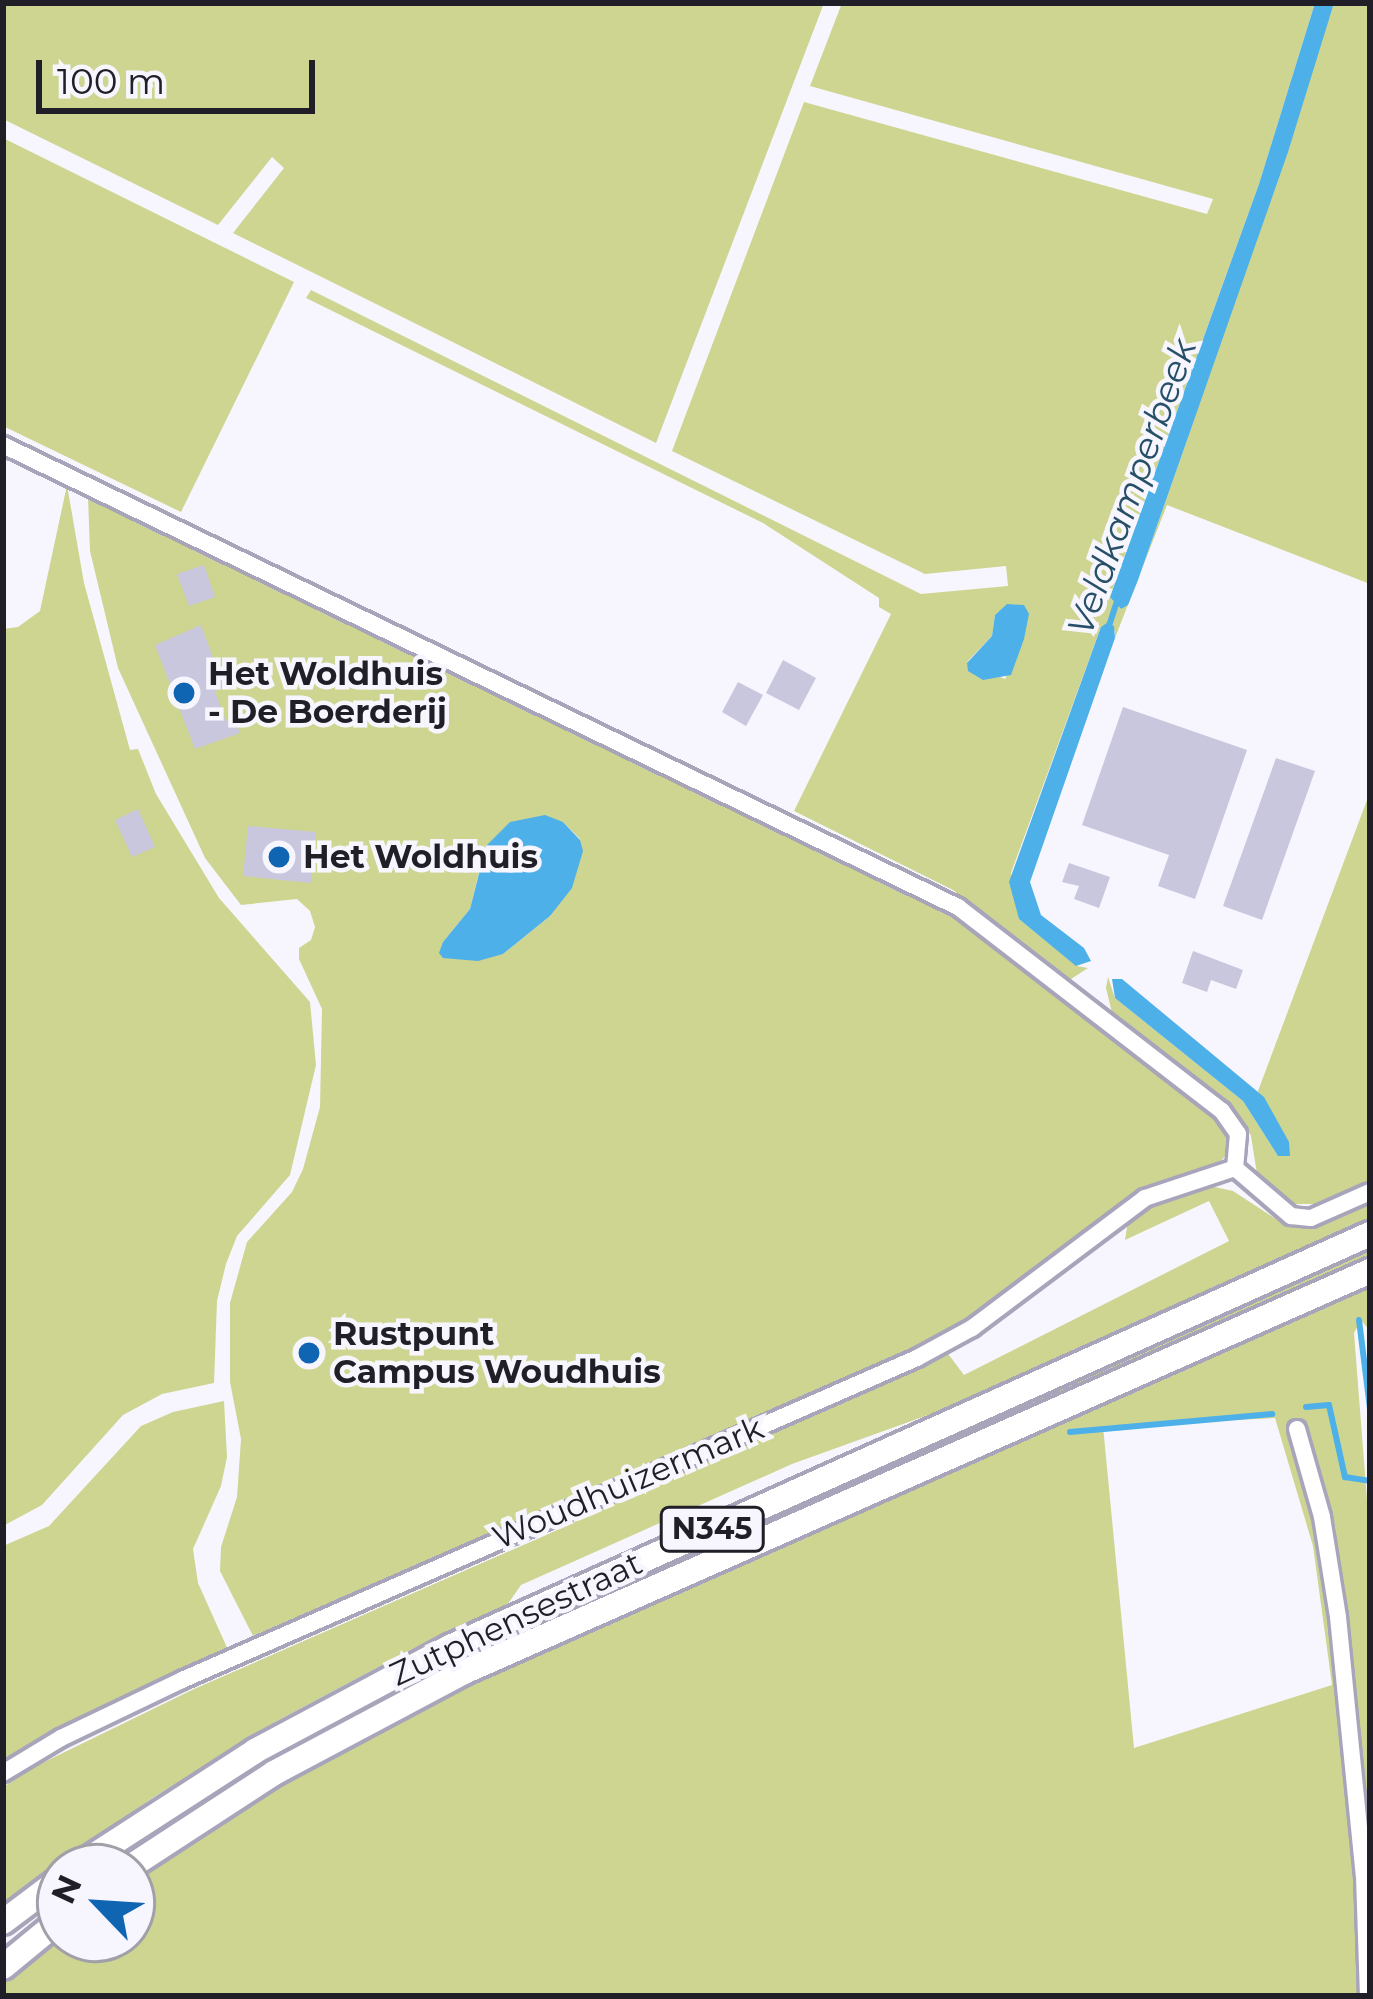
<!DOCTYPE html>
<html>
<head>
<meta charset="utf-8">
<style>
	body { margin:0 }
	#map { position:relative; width:1373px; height:1999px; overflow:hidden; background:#f7f6ff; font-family:Montserrat,sans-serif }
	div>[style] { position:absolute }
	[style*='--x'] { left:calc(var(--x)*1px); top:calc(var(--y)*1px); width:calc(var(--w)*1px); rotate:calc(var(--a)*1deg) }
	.green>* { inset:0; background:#ced590 }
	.water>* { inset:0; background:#4db0e8 }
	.stream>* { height:6px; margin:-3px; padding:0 3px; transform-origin:3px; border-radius:3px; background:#4db0e8 }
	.building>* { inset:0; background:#c9c7dd }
	.roads { filter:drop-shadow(3px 0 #a8a5bb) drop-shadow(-3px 0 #a8a5bb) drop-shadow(0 3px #a8a5bb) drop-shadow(0 -3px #a8a5bb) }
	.street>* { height:16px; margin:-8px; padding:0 8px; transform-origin:8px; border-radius:8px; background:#fff }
	.primary>* { height:24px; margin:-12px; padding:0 12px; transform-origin:12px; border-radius:12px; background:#fff }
	.dots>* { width:33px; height:33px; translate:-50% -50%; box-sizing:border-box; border:6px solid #f7f6ff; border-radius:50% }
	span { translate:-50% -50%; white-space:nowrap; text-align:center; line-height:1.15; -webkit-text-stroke:9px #f7f6ff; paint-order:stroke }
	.shield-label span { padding:3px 9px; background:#f7f6ff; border:3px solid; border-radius:9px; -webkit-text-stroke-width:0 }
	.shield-label { font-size:30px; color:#201f27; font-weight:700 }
	.poi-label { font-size:33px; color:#201f27; font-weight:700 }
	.left { translate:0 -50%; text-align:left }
	.street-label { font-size:33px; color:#201f27 }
	.water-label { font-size:36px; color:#275068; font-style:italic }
	.frame { position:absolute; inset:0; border:6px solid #201f27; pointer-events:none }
	.north { position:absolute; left:36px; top:1843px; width:120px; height:120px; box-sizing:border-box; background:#f7f6ff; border:3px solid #a1a0a9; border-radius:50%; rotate:295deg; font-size:33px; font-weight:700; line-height:48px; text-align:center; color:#201f27 }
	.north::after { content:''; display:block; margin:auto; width:42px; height:54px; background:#1065b3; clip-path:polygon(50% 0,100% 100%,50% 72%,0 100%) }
	.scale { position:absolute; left:36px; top:60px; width:279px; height:54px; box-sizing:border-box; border:6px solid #201f27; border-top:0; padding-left:15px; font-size:36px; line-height:42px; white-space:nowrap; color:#201f27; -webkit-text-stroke:9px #f7f6ff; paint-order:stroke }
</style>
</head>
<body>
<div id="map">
	<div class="green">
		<i style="clip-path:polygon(3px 3px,824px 3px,656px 443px,233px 233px,284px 168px,272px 157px,218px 225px,3px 119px)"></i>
		<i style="clip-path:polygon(evenodd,842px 3px,1315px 3px,1259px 184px,1110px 596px,1121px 609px,1138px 580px,1181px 457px,1334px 3px,1370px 3px,1370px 584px,1167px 505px,1115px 638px,1115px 631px,1101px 627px,1011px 873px,1019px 919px,1077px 966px,1088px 968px,1068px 981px,953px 890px,794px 811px,891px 614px,879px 607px,879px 598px,763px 523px,306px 298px,311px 290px,921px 594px,1008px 586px,1006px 566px,925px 574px,672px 451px,804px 102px,1207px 214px,1213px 199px,810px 86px,842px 3px,1008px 604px,1019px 649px,1005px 679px,967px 662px,992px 636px,995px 615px,1008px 604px)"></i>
		<i style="clip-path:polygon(3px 138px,294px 282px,181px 512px,3px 426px)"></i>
		<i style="clip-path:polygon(67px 485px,84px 583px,130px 750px,138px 749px,156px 794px,219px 898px,310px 1002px,316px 1065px,290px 1175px,237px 1236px,226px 1264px,217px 1301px,214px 1383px,162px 1394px,123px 1415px,42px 1505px,3px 1526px,3px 629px,18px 627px,40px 611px)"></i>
		<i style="clip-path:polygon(evenodd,88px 496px,949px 911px,999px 943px,1221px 1118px,1230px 1137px,1228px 1153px,1219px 1163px,1138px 1189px,946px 1335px,253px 1636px,220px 1571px,221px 1547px,237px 1497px,241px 1439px,230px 1382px,230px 1303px,247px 1242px,292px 1192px,303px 1169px,320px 1107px,322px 1009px,299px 959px,299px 948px,311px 940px,315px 927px,310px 911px,297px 899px,241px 905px,205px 858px,118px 668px,90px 551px,88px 496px,563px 822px,580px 839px,550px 916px,503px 954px,443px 958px,443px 942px,470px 909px,480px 868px,563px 822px)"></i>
		<i style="clip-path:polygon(1370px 792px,1370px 1184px,1321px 1204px,1293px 1204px,1257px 1174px,1251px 1136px,1241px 1119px,1113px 1017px,1106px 988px,1108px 977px,1115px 998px,1243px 1101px,1278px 1156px,1258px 1091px)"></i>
		<i style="clip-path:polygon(1201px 1184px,1233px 1191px,1288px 1227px,1318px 1225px,1370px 1202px,1370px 1221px,978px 1397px,792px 1464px,521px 1585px,505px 1608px,414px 1648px,277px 1721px,151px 1799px,3px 1905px,3px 1787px,32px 1768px,194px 1689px,544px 1536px,946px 1351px,964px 1375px,1229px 1241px,1209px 1201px,1125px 1240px,1129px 1215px,1146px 1203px)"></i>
		<i style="clip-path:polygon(1370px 1246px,1370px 1258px,478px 1654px,250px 1775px,249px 1769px,471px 1650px)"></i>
		<i style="clip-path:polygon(evenodd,1370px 1282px,1370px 1331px,1361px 1320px,1354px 1333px,1370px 1538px,1370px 1869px,1335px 1525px,1304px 1424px,1287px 1428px,1318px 1528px,1329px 1603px,1358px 1889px,1361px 1996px,3px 1996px,3px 1982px,60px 1937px,132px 1939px,132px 1880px,274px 1786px,388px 1722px,1370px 1282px,1275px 1418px,1313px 1546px,1332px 1685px,1134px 1748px,1103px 1426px,1275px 1418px)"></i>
		<i style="clip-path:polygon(224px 1401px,227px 1457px,221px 1486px,193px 1549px,198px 1583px,229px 1652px,3px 1764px,3px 1546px,49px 1526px,141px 1426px,173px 1412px)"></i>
	</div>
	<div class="water">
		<i style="clip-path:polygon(1315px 3px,1334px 3px,1288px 152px,1138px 580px,1128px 605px,1121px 609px,1110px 597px,1259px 184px)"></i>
		<i style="clip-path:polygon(1007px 604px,1024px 605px,1029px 614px,1024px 639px,1011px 675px,983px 680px,968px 671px,967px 663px,992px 636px,995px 615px)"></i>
		<i style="clip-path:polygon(1107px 623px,1114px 626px,1115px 638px,1030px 882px,1041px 915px,1084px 948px,1091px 961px,1076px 966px,1019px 919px,1009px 882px,1101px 627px)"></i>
		<i style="clip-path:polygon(545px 815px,563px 822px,580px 840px,583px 851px,572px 888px,550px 916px,503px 954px,478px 961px,443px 958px,439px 953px,443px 942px,470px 909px,486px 846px,510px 822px)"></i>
		<i style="clip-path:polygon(1112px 979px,1122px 979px,1264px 1097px,1289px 1142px,1290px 1156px,1278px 1156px,1243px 1101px,1115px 998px)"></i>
	</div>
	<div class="stream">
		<i style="--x:1107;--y:632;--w:35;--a:-72"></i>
		<i style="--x:1359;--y:1320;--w:89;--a:82.9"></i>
		<i style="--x:1306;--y:1407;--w:23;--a:-5"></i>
		<i style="--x:1329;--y:1405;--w:74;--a:77.5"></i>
		<i style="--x:1345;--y:1477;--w:25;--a:9"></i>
		<i style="--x:1070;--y:1432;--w:203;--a:-5.1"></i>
	</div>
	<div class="building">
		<i style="clip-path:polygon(204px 565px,215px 597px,189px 606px,177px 574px)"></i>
		<i style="clip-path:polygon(201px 625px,224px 688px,215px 691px,226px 721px,234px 718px,240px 733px,195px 749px,155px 645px)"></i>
		<i style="clip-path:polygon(783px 660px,816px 678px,799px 710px,766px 693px)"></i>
		<i style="clip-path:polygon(738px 682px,763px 695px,746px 726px,722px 712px)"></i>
		<i style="clip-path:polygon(1123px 707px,1247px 750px,1195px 899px,1158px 886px,1169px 855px,1082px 825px)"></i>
		<i style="clip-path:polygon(1276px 758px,1315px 771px,1262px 920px,1223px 906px)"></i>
		<i style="clip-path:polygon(138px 809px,155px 847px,132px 857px,115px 820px)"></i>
		<i style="clip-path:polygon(248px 826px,316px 832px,311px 883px,243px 876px)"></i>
		<i style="clip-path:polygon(1069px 863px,1110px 877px,1099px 908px,1074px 899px,1079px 886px,1062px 882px)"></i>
		<i style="clip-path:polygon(1193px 951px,1243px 970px,1236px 989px,1211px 980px,1207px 992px,1182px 983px)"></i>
	</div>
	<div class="roads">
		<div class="street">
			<i style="--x:3;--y:445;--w:1061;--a:25.82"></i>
			<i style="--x:958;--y:907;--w:334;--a:37.7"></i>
			<i style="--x:1222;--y:1111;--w:28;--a:55"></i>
			<i style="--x:1238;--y:1134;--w:34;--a:95"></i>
			<i style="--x:1235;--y:1168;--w:74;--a:40.6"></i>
			<i style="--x:1291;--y:1216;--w:20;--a:6"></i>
			<i style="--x:1311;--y:1218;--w:64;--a:-23.8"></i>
			<i style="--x:1297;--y:1429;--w:91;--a:74.1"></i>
			<i style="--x:1322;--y:1517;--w:101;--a:80.9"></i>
			<i style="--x:1338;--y:1617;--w:260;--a:84.3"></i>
			<i style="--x:1364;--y:1876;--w:120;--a:88.1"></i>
			<i style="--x:3;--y:1773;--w:68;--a:-31.1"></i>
			<i style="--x:61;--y:1738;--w:134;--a:-25.6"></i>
			<i style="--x:182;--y:1680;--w:802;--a:-23.66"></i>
			<i style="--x:917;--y:1358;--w:63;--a:-28.6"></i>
			<i style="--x:972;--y:1328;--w:216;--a:-36.9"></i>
			<i style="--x:1145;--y:1198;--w:95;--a:-18.4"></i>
		</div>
		<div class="primary">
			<i style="--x:76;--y:1867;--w:213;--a:-32.9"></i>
			<i style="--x:255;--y:1751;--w:221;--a:-28.1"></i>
			<i style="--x:450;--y:1647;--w:1008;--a:-24.18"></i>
			<i style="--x:130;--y:1867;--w:172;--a:-33.1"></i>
			<i style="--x:274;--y:1773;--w:215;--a:-28"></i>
			<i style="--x:464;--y:1672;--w:991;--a:-23.87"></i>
			<i style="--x:3;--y:1922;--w:71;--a:-37"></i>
			<i style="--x:3;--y:1967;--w:74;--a:-39.5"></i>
		</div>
	</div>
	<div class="dots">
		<i style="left:184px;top:693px;background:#1065b3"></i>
		<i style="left:279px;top:857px;background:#1065b3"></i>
		<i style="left:309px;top:1353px;background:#1065b3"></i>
	</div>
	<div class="shield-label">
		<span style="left:712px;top:1529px">N345</span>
	</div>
	<div class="poi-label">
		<span class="left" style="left:208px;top:693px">Het Woldhuis<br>- De Boerderij</span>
		<span class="left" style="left:303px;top:857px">Het Woldhuis</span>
		<span class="left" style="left:333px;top:1353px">Rustpunt<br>Campus Woudhuis</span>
	</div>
	<div class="street-label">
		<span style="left:628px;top:1483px;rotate:-23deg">Woudhuizermark</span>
		<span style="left:516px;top:1619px;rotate:-25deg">Zutphensestraat</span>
	</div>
	<div class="water-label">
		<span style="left:1132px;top:487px;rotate:-70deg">Veldkamperbeek</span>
	</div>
	<div class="frame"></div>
	<div class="north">N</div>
	<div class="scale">100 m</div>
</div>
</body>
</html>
